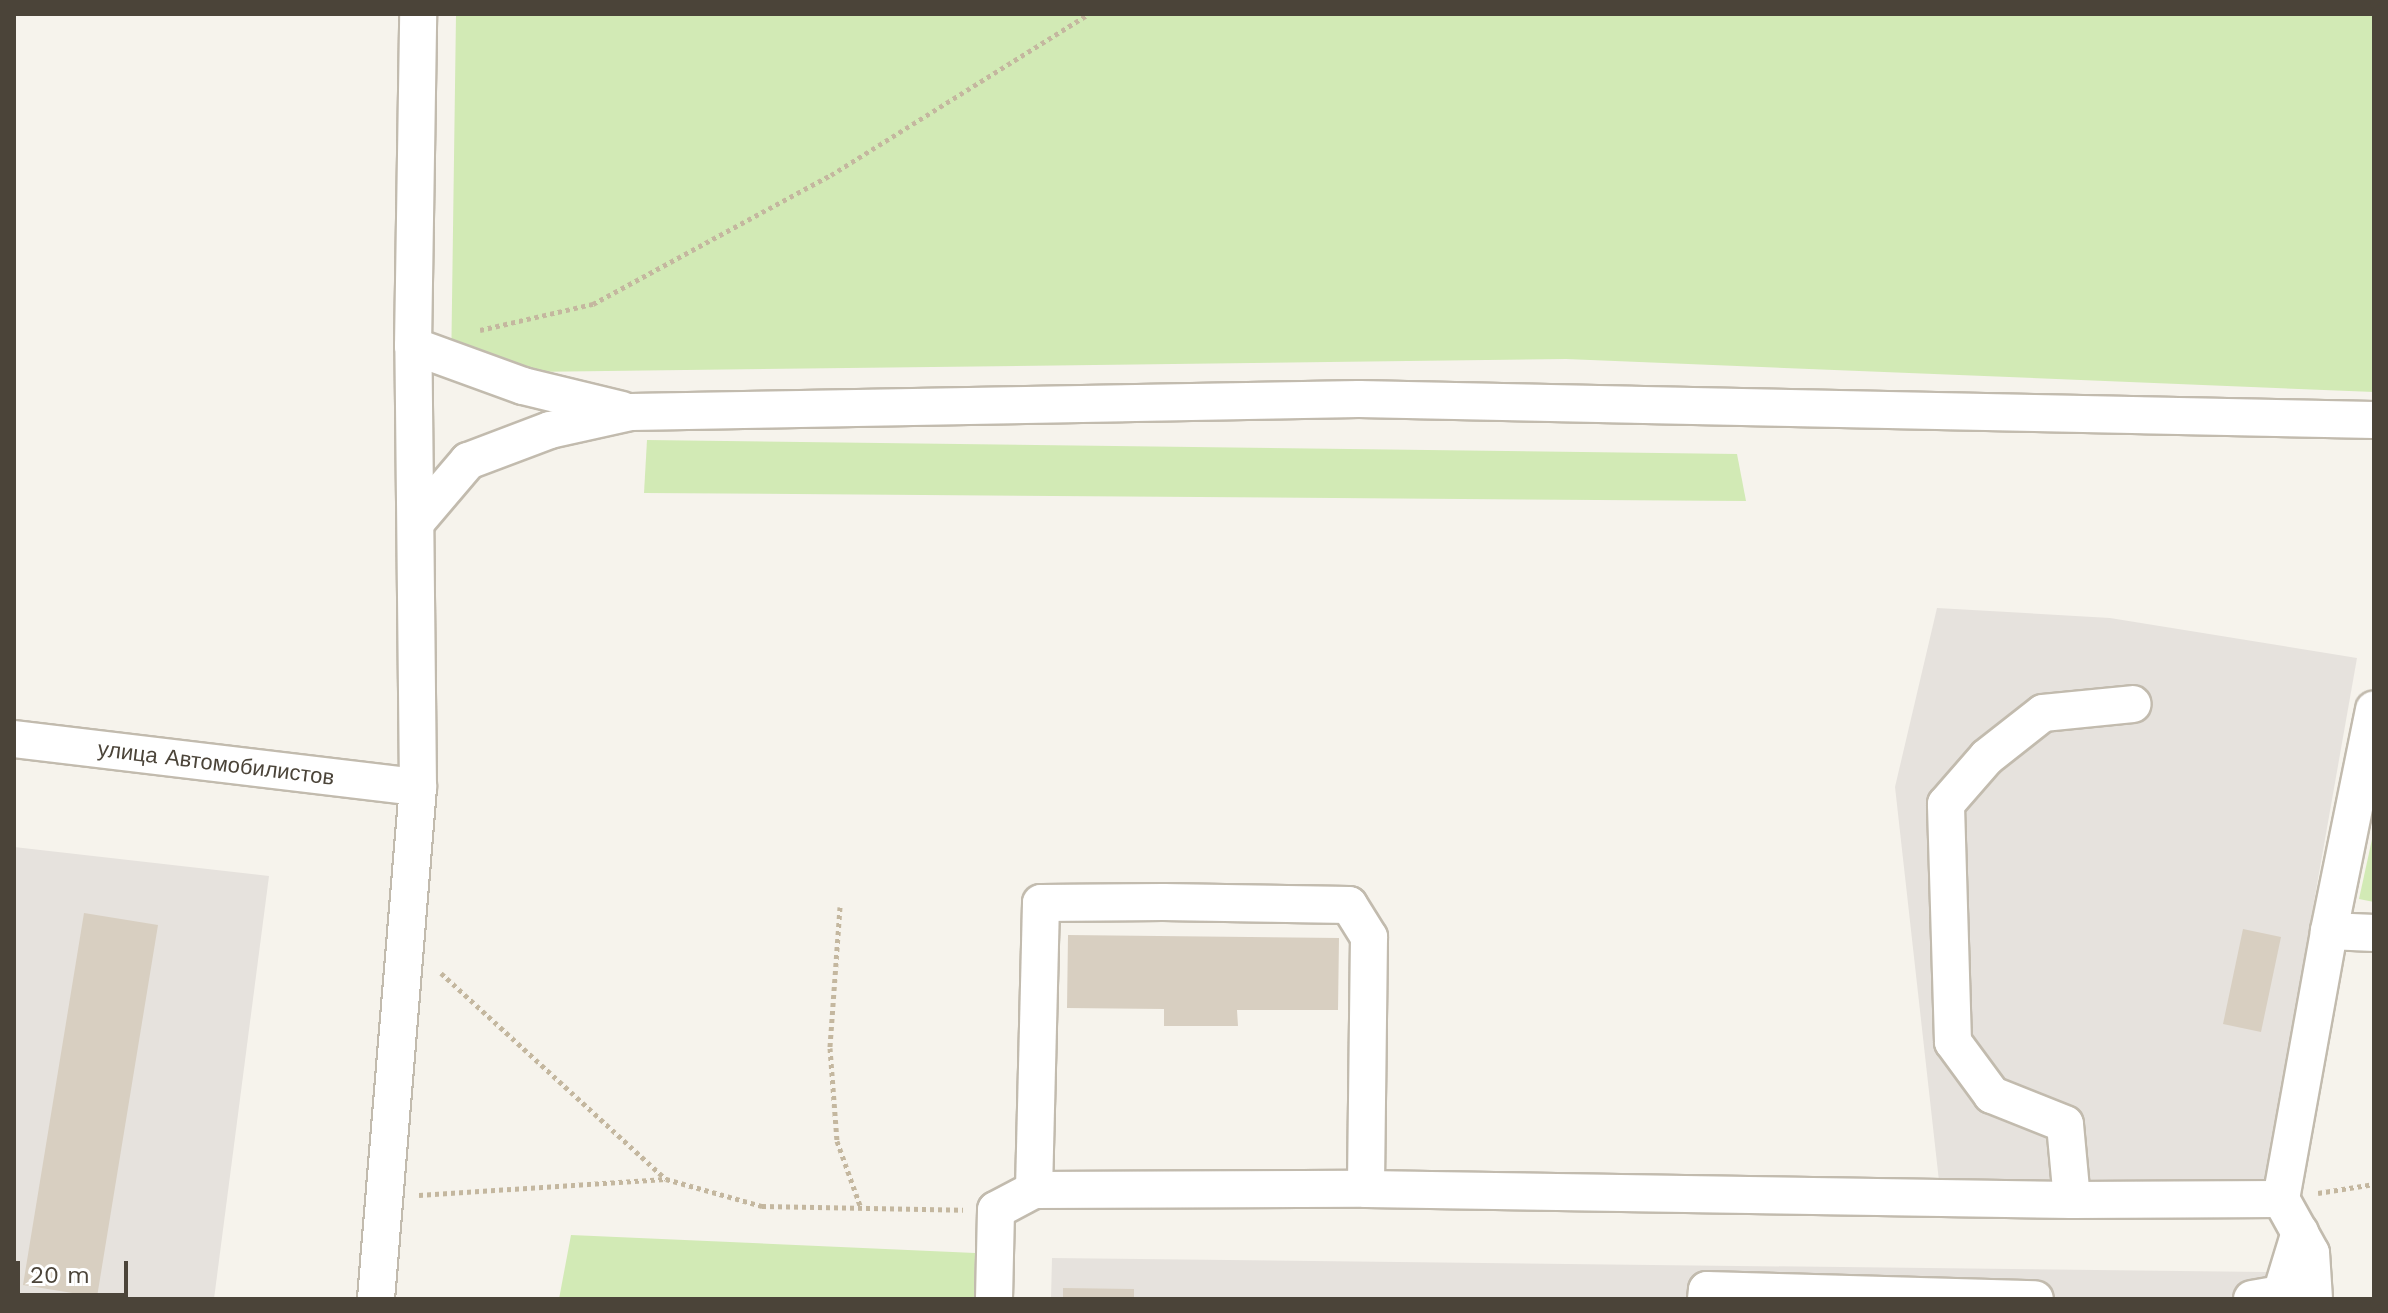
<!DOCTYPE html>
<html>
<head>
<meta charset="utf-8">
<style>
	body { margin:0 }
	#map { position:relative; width:2388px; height:1313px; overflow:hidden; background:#f6f3ec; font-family:"Work Sans",sans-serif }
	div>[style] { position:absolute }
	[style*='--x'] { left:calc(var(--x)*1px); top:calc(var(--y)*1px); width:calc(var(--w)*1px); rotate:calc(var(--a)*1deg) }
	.industrial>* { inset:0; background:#e6e2dd }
	.green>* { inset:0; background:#d2eab5 }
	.building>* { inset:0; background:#d8cfc1 }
	.path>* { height:5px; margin-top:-2.5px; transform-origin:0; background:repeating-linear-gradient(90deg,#c4b79f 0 4px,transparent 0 8px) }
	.roads { filter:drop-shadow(2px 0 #c2bbae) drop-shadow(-2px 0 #c2bbae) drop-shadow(0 2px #c2bbae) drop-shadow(0 -2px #c2bbae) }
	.minor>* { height:36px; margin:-18px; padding:0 18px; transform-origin:18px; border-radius:18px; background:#fff }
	span { translate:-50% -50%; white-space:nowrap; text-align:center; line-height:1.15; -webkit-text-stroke:7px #fff; paint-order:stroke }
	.street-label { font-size:22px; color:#4b4439 }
	.frame { position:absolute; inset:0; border:16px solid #4b4439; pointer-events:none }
	.scale { position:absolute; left:16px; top:1261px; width:112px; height:36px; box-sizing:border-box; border:4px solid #4b4439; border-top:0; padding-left:10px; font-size:24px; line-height:28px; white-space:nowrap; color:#4b4439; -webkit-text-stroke:6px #fff; paint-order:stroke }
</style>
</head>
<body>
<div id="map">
	<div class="industrial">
		<i style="clip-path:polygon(1937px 608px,2110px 618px,2357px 658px,2265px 1179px,1939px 1181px,1895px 787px)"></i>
		<i style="clip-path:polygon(14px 847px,269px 876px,214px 1299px,14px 1299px)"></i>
		<i style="clip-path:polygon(1052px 1258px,2266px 1272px,2265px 1299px,1051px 1299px)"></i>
	</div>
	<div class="green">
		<i style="clip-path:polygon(456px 14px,2374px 14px,2374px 392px,1566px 359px,451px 373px)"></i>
		<i style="clip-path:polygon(647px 440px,1737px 454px,1746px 501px,644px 493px)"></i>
		<i style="clip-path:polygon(2374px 830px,2374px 902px,2359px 899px)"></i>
		<i style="clip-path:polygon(571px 1235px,975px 1253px,974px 1299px,559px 1299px)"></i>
	</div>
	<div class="building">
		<i style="clip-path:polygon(84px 913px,158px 925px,97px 1297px,23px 1285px)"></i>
		<i style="clip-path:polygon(2243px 929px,2281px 937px,2261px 1032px,2223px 1024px)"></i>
		<i style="clip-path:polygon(1068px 935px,1339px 938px,1338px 1010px,1237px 1010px,1238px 1026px,1164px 1026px,1164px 1009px,1067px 1008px)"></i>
		<i style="clip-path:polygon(1063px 1288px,1134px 1289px,1134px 1299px,1063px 1299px)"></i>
	</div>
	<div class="path">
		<i style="--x:480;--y:330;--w:116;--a:-13"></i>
		<i style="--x:593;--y:304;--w:271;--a:-28.5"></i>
		<i style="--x:831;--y:175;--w:304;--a:-32"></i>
		<i style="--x:840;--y:907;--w:141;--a:94.1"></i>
		<i style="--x:830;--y:1048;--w:93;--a:85.7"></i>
		<i style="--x:837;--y:1141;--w:71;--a:70.3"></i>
		<i style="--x:441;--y:973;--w:305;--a:42.5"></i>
		<i style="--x:666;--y:1179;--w:100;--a:15.7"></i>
		<i style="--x:762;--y:1206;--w:201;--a:1.1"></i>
		<i style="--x:2318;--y:1193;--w:57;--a:-9.1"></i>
		<i style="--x:419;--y:1195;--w:247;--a:-3.7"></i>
	</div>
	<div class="roads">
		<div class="minor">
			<i style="--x:413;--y:346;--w:117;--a:20"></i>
			<i style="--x:523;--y:386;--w:102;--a:13.6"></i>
			<i style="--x:417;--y:521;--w:79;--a:-49.6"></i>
			<i style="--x:468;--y:461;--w:88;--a:-20.7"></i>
			<i style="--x:550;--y:430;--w:83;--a:-12.5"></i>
			<i style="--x:631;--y:412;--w:728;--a:-1.02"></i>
			<i style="--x:1359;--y:399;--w:1015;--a:1.19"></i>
			<i style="--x:14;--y:739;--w:407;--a:6.8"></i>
			<i style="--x:2329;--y:931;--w:45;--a:2.5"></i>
			<i style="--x:1034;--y:1190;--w:287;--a:-88.6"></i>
			<i style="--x:1041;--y:903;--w:122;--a:-0.5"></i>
			<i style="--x:1163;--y:902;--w:186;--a:0.9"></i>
			<i style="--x:1349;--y:905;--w:38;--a:58"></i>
			<i style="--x:1369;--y:937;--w:252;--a:90.7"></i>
			<i style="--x:2072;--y:1200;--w:76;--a:-95.3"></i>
			<i style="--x:2065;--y:1124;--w:79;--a:-158.3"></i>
			<i style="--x:1992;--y:1095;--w:66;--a:-126.3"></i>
			<i style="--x:1953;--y:1042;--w:238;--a:-91.7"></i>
			<i style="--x:1946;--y:804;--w:62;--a:-48.9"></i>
			<i style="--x:1987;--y:757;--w:71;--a:-38.2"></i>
			<i style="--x:2043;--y:713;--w:90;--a:-5.7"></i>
			<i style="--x:376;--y:1299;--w:514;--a:-85.31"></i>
			<i style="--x:418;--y:787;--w:441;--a:-90.6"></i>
			<i style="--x:413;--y:346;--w:332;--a:-89.1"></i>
			<i style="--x:994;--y:1299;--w:89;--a:-88.7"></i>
			<i style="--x:996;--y:1210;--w:43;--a:-27.8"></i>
			<i style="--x:1034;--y:1190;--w:332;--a:-0.2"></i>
			<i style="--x:1366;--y:1189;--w:706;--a:0.89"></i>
			<i style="--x:2072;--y:1200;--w:209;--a:-0.3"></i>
			<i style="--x:1706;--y:1299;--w:9;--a:-84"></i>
			<i style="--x:1707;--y:1290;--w:328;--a:1.6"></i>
			<i style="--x:2252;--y:1299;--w:29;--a:-10"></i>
			<i style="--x:2281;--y:1294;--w:65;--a:-73"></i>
			<i style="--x:2314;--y:1299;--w:46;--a:-93.7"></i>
			<i style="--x:2311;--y:1253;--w:62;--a:-119.1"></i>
			<i style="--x:2281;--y:1199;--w:272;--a:-79.8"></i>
			<i style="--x:2329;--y:931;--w:226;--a:-78.5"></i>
		</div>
	</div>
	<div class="street-label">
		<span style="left:216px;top:763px;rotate:7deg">улица Автомобилистов</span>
	</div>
	<div class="frame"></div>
	<div class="scale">20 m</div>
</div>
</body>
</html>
